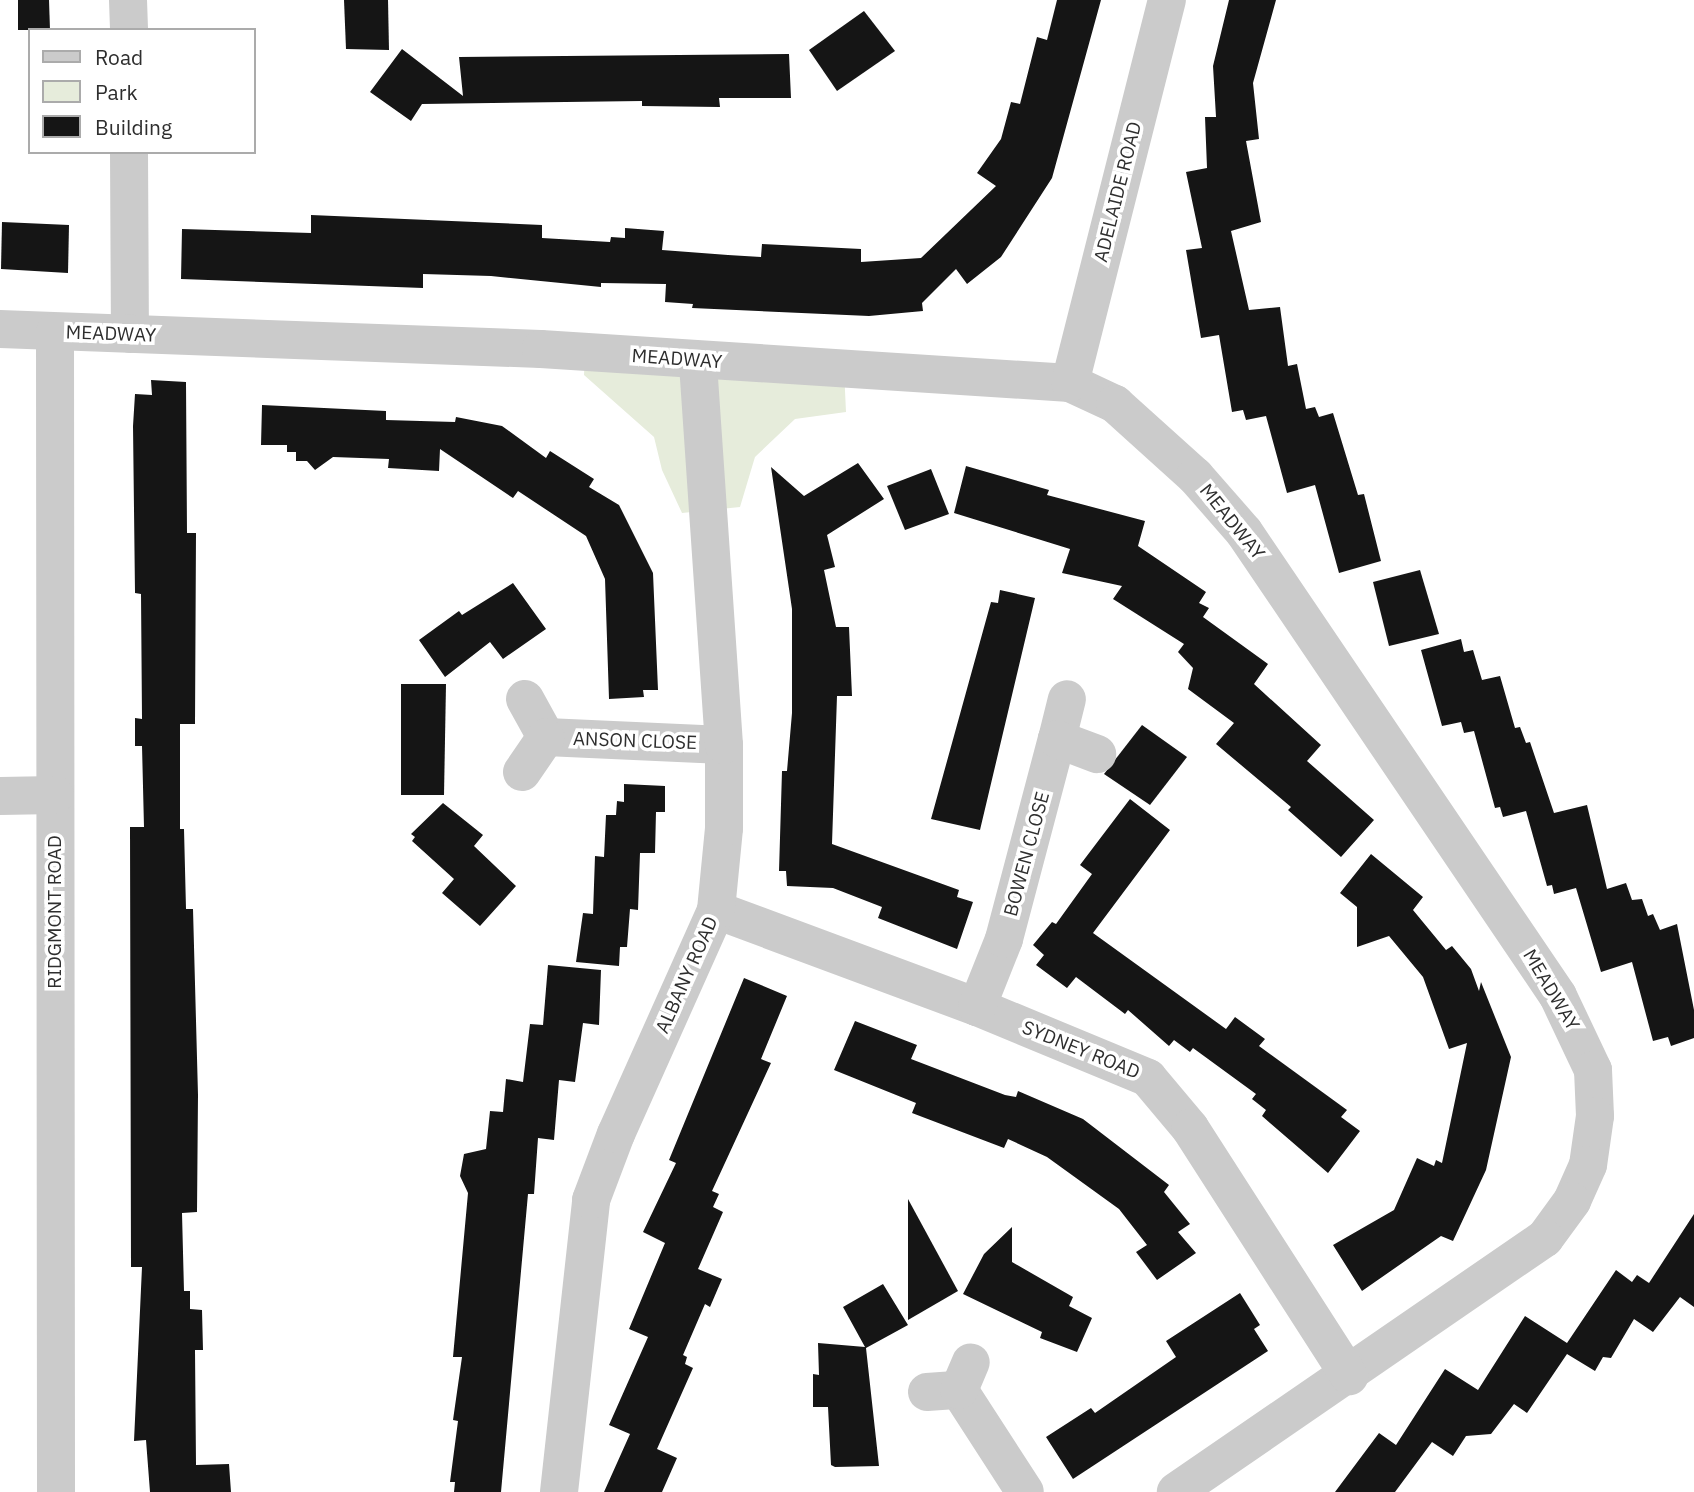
<!DOCTYPE html>
<html>
<head>
<meta charset="utf-8">
<style>
	body { margin:0 }
	#map { position:relative; width:1694px; height:1492px; overflow:hidden; background:#fff; font-family:"IBM Plex Sans",sans-serif }
	div>[style] { position:absolute }
	[style*='--x'] { left:calc(var(--x)*1px); top:calc(var(--y)*1px); width:calc(var(--w)*1px); rotate:calc(var(--a)*1deg) }
	.green>* { inset:0; background:#e6ecdb }
	.building>* { inset:0; background:#151515 }
	.street>* { height:38px; margin:-19px; padding:0 19px; transform-origin:19px; border-radius:19px; background:#cbcbcb }
	span { translate:-50% -50%; white-space:nowrap; text-align:center; line-height:1.15; -webkit-text-stroke:7px #fff; paint-order:stroke }
	.street-label { font-size:19px; color:#2e2e2e }
	.legend { position:absolute; left:28px; top:28px; width:228px; height:126px; box-sizing:border-box; background:#fff; border:2px solid #ababab; margin:0; padding:9px 12px; list-style:none; font-size:21px; color:#2e2e2e }
	.legend li { display:flex; align-items:center; gap:14px; height:35px }
	.legend b { width:35px; border:2px solid #ababab }
</style>
</head>
<body>
<div id="map">
	<div class="green">
		<i style="clip-path:polygon(585px 352px,844px 369px,846px 412px,795px 419px,755px 457px,740px 507px,682px 513px,662px 470px,654px 437px,584px 375px)"></i>
	</div>
	<div class="building">
		<i style="clip-path:polygon(18px 0,49px 0,50px 30px,18px 30px)"></i>
		<i style="clip-path:polygon(344px 0,388px 0,389px 50px,346px 49px)"></i>
		<i style="clip-path:polygon(1057px 0,1101px 0,1052px 178px,1001px 257px,967px 284px,956px 269px,922px 303px,923px 311px,869px 316px,692px 308px,693px 304px,665px 302px,666px 284px,601px 283px,601px 287px,491px 276px,423px 274px,423px 288px,181px 279px,182px 229px,311px 233px,311px 215px,542px 225px,542px 238px,610px 242px,611px 237px,625px 238px,625px 228px,664px 231px,662px 250px,728px 255px,761px 257px,762px 244px,861px 249px,861px 262px,921px 258px,996px 186px,977px 173px,1001px 139px,1011px 102px,1020px 104px,1037px 37px,1047px 40px)"></i>
		<i style="clip-path:polygon(1229px 0,1276px 0,1253px 83px,1259px 139px,1246px 141px,1261px 222px,1231px 231px,1249px 310px,1280px 307px,1288px 366px,1297px 364px,1306px 409px,1315px 407px,1319px 417px,1333px 413px,1358px 495px,1364px 494px,1381px 561px,1339px 573px,1315px 485px,1287px 493px,1266px 416px,1246px 420px,1243px 410px,1232px 412px,1219px 335px,1201px 338px,1186px 250px,1202px 248px,1186px 172px,1207px 168px,1205px 117px,1216px 117px,1213px 66px)"></i>
		<i style="clip-path:polygon(864px 11px,895px 51px,837px 91px,809px 50px)"></i>
		<i style="clip-path:polygon(402px 49px,463px 96px,459px 57px,789px 54px,791px 98px,719px 98px,720px 107px,642px 106px,642px 101px,422px 104px,411px 121px,370px 92px)"></i>
		<i style="clip-path:polygon(2px 222px,69px 225px,68px 273px,1px 269px)"></i>
		<i style="clip-path:polygon(151px 380px,186px 382px,187px 533px,196px 533px,195px 724px,180px 724px,180px 829px,184px 829px,186px 909px,193px 909px,198px 1095px,197px 1212px,182px 1213px,184px 1291px,190px 1291px,190px 1309px,202px 1310px,203px 1350px,195px 1350px,196px 1465px,229px 1464px,231px 1492px,150px 1492px,146px 1440px,134px 1441px,142px 1267px,131px 1267px,130px 827px,144px 827px,142px 746px,135px 746px,135px 718px,142px 719px,141px 594px,135px 593px,133px 426px,135px 394px,152px 395px)"></i>
		<i style="clip-path:polygon(262px 405px,386px 411px,386px 420px,455px 422px,456px 417px,502px 426px,546px 458px,550px 451px,594px 479px,589px 487px,619px 505px,653px 573px,658px 690px,643px 690px,644px 697px,609px 699px,605px 579px,586px 536px,518px 491px,513px 498px,440px 449px,439px 471px,388px 468px,389px 459px,333px 457px,315px 470px,307px 461px,296px 461px,296px 452px,287px 452px,287px 445px,261px 445px)"></i>
		<i style="clip-path:polygon(858px 463px,884px 499px,827px 535px,835px 567px,824px 570px,836px 627px,849px 627px,852px 696px,837px 696px,832px 844px,959px 890px,957px 897px,973px 902px,957px 949px,878px 918px,882px 907px,833px 888px,787px 886px,786px 871px,779px 871px,782px 771px,787px 771px,792px 713px,792px 609px,771px 467px,804px 496px)"></i>
		<i style="clip-path:polygon(966px 466px,1049px 490px,1047px 495px,1145px 521px,1138px 546px,1206px 592px,1199px 603px,1209px 608px,1203px 617px,1268px 664px,1254px 684px,1321px 745px,1307px 761px,1374px 820px,1341px 857px,1288px 810px,1291px 807px,1216px 744px,1234px 723px,1188px 689px,1193px 668px,1178px 652px,1184px 644px,1113px 599px,1122px 586px,1062px 573px,1070px 549px,954px 513px)"></i>
		<i style="clip-path:polygon(931px 469px,949px 514px,905px 530px,887px 486px)"></i>
		<i style="clip-path:polygon(1420px 570px,1439px 634px,1389px 646px,1373px 582px)"></i>
		<i style="clip-path:polygon(513px 583px,546px 629px,503px 659px,490px 642px,445px 677px,419px 640px,459px 611px,462px 615px)"></i>
		<i style="clip-path:polygon(1000px 590px,1035px 598px,980px 830px,931px 819px,991px 602px,998px 603px)"></i>
		<i style="clip-path:polygon(1461px 639px,1464px 652px,1473px 650px,1482px 680px,1500px 676px,1515px 728px,1520px 727px,1526px 743px,1530px 742px,1554px 813px,1587px 805px,1607px 889px,1626px 883px,1632px 900px,1642px 899px,1648px 916px,1653px 914px,1660px 930px,1677px 924px,1694px 1010px,1694px 1038px,1671px 1046px,1668px 1037px,1653px 1041px,1632px 962px,1601px 972px,1576px 888px,1554px 894px,1552px 885px,1547px 886px,1526px 811px,1503px 817px,1500px 807px,1495px 808px,1474px 731px,1464px 733px,1461px 722px,1442px 726px,1421px 650px)"></i>
		<i style="clip-path:polygon(401px 684px,446px 684px,444px 795px,401px 795px)"></i>
		<i style="clip-path:polygon(1142px 725px,1187px 757px,1150px 805px,1104px 774px)"></i>
		<i style="clip-path:polygon(624px 784px,665px 786px,665px 812px,656px 812px,655px 853px,640px 853px,638px 910px,630px 909px,627px 947px,620px 947px,619px 966px,576px 962px,583px 913px,593px 914px,595px 856px,604px 857px,606px 815px,616px 815px,617px 801px,624px 802px)"></i>
		<i style="clip-path:polygon(1130px 799px,1170px 830px,1093px 933px,1226px 1029px,1235px 1017px,1265px 1039px,1259px 1046px,1347px 1110px,1341px 1117px,1360px 1131px,1328px 1173px,1262px 1116px,1266px 1110px,1252px 1099px,1256px 1094px,1193px 1048px,1190px 1052px,1174px 1040px,1169px 1046px,1128px 1010px,1125px 1014px,1076px 977px,1067px 988px,1036px 965px,1044px 955px,1033px 945px,1052px 922px,1056px 924px,1092px 874px,1080px 865px)"></i>
		<i style="clip-path:polygon(443px 803px,483px 835px,474px 846px,516px 886px,480px 926px,442px 893px,454px 879px,412px 841px,415px 837px,411px 834px)"></i>
		<i style="clip-path:polygon(1371px 854px,1423px 897px,1413px 910px,1446px 950px,1452px 946px,1471px 969px,1479px 991px,1481px 982px,1511px 1057px,1486px 1170px,1453px 1241px,1441px 1236px,1362px 1291px,1333px 1245px,1394px 1210px,1417px 1158px,1434px 1166px,1436px 1160px,1442px 1163px,1467px 1043px,1449px 1049px,1423px 977px,1389px 936px,1357px 947px,1357px 907px,1340px 893px)"></i>
		<i style="clip-path:polygon(548px 965px,601px 970px,599px 1025px,583px 1023px,575px 1082px,559px 1080px,554px 1140px,538px 1138px,534px 1194px,528px 1194px,501px 1492px,454px 1492px,455px 1482px,450px 1482px,458px 1421px,453px 1420px,462px 1357px,453px 1357px,468px 1193px,460px 1176px,464px 1154px,486px 1149px,490px 1111px,503px 1112px,506px 1079px,523px 1082px,530px 1024px,543px 1025px)"></i>
		<i style="clip-path:polygon(744px 978px,787px 996px,761px 1059px,771px 1063px,712px 1191px,719px 1194px,713px 1207px,723px 1212px,698px 1269px,722px 1279px,710px 1307px,705px 1304px,683px 1355px,687px 1357px,685px 1364px,693px 1368px,657px 1449px,677px 1458px,662px 1492px,604px 1492px,630px 1434px,609px 1425px,648px 1337px,629px 1329px,665px 1243px,643px 1232px,676px 1163px,669px 1160px)"></i>
		<i style="clip-path:polygon(855px 1021px,917px 1045px,911px 1059px,1005px 1095px,1016px 1097px,1018px 1091px,1083px 1119px,1169px 1185px,1164px 1192px,1190px 1224px,1178px 1232px,1196px 1253px,1157px 1280px,1136px 1252px,1147px 1245px,1119px 1209px,1047px 1157px,1008px 1139px,1004px 1148px,912px 1113px,916px 1103px,834px 1070px)"></i>
		<i style="clip-path:polygon(908px 1199px,958px 1291px,908px 1320px)"></i>
		<i style="clip-path:polygon(1694px 1214px,1694px 1307px,1680px 1297px,1653px 1332px,1634px 1319px,1611px 1358px,1603px 1357px,1595px 1371px,1567px 1354px,1527px 1413px,1514px 1404px,1491px 1434px,1466px 1436px,1453px 1456px,1432px 1442px,1395px 1492px,1335px 1492px,1379px 1433px,1396px 1445px,1445px 1369px,1478px 1390px,1525px 1316px,1567px 1343px,1616px 1270px,1632px 1282px,1637px 1275px,1649px 1283px)"></i>
		<i style="clip-path:polygon(1012px 1227px,1012px 1262px,1073px 1297px,1069px 1306px,1092px 1318px,1077px 1352px,1040px 1338px,1042px 1332px,963px 1294px,984px 1254px)"></i>
		<i style="clip-path:polygon(883px 1284px,908px 1325px,866px 1348px,879px 1466px,835px 1467px,831px 1465px,828px 1407px,813px 1407px,813px 1374px,819px 1375px,818px 1343px,865px 1347px,843px 1307px)"></i>
		<i style="clip-path:polygon(1240px 1293px,1260px 1325px,1254px 1329px,1268px 1351px,1073px 1479px,1046px 1437px,1091px 1408px,1095px 1413px,1176px 1357px,1166px 1341px)"></i>
	</div>
	<div class="street">
		<i style="--x:128;--y:0;--w:30;--a:88"></i>
		<i style="--x:129;--y:152;--w:182;--a:89.7"></i>
		<i style="--x:0;--y:329;--w:541;--a:2.12"></i>
		<i style="--x:541;--y:349;--w:530;--a:3.68"></i>
		<i style="--x:1070;--y:383;--w:50;--a:25"></i>
		<i style="--x:1115;--y:404;--w:108;--a:42"></i>
		<i style="--x:1195;--y:476;--w:74;--a:48.8"></i>
		<i style="--x:1244;--y:532;--w:560;--a:55.91"></i>
		<i style="--x:1558;--y:996;--w:82;--a:64.7"></i>
		<i style="--x:1593;--y:1070;--w:46;--a:87.5"></i>
		<i style="--x:1595;--y:1116;--w:49;--a:98.1"></i>
		<i style="--x:1588;--y:1165;--w:39;--a:114"></i>
		<i style="--x:1572;--y:1201;--w:46;--a:126.1"></i>
		<i style="--x:1545;--y:1238;--w:448;--a:145.5"></i>
		<i style="--x:55;--y:332;--w:1160;--a:89.95"></i>
		<i style="--x:1070;--y:383;--w:395;--a:-75.8"></i>
		<i style="--x:525;--y:699;--w:43;--a:61.1"></i>
		<i style="--x:546;--y:737;--w:178;--a:2.6"></i>
		<i style="--x:1057;--y:739;--w:41;--a:-76"></i>
		<i style="--x:522;--y:772;--w:42;--a:-55.6"></i>
		<i style="--x:0;--y:796;--w:55;--a:-1"></i>
		<i style="--x:716;--y:910;--w:278;--a:20.4"></i>
		<i style="--x:977;--y:1007;--w:185;--a:22.5"></i>
		<i style="--x:1148;--y:1078;--w:65;--a:50"></i>
		<i style="--x:1190;--y:1128;--w:295;--a:57.3"></i>
		<i style="--x:977;--y:1007;--w:73;--a:-68.3"></i>
		<i style="--x:1004;--y:939;--w:207;--a:-75.2"></i>
		<i style="--x:1057;--y:739;--w:43;--a:20.6"></i>
		<i style="--x:959;--y:1390;--w:121;--a:57.1"></i>
		<i style="--x:927;--y:1392;--w:32;--a:-4"></i>
		<i style="--x:959;--y:1390;--w:30;--a:-67"></i>
		<i style="--x:559;--y:1492;--w:294;--a:-83.7"></i>
		<i style="--x:591;--y:1200;--w:71;--a:-69.3"></i>
		<i style="--x:616;--y:1134;--w:245;--a:-65.9"></i>
		<i style="--x:716;--y:910;--w:82;--a:-84.4"></i>
		<i style="--x:724;--y:828;--w:83;--a:-90"></i>
		<i style="--x:724;--y:745;--w:385;--a:-93.9"></i>
	</div>
	<div class="street-label">
		<span style="left:1118px;top:192px;rotate:-76deg">ADELAIDE ROAD</span>
		<span style="left:111px;top:334px;rotate:2deg">MEADWAY</span>
		<span style="left:677px;top:359px;rotate:4deg">MEADWAY</span>
		<span style="left:1232px;top:522px;rotate:51deg">MEADWAY</span>
		<span style="left:635px;top:741px;rotate:2deg">ANSON CLOSE</span>
		<span style="left:1027px;top:854px;rotate:-75deg">BOWEN CLOSE</span>
		<span style="left:55px;top:912px;rotate:-90deg">RIDGMONT ROAD</span>
		<span style="left:687px;top:975px;rotate:-66deg">ALBANY ROAD</span>
		<span style="left:1551px;top:990px;rotate:59deg">MEADWAY</span>
		<span style="left:1081px;top:1050px;rotate:22deg">SYDNEY ROAD</span>
	</div>
	<ul class="legend">
	<li><b style="height:9px;background:#cbcbcb"></b>Road</li>
	<li><b style="height:19px;background:#e6ecdb"></b>Park</li>
	<li><b style="height:19px;background:#151515"></b>Building</li>
	</ul>
</div>
</body>
</html>
